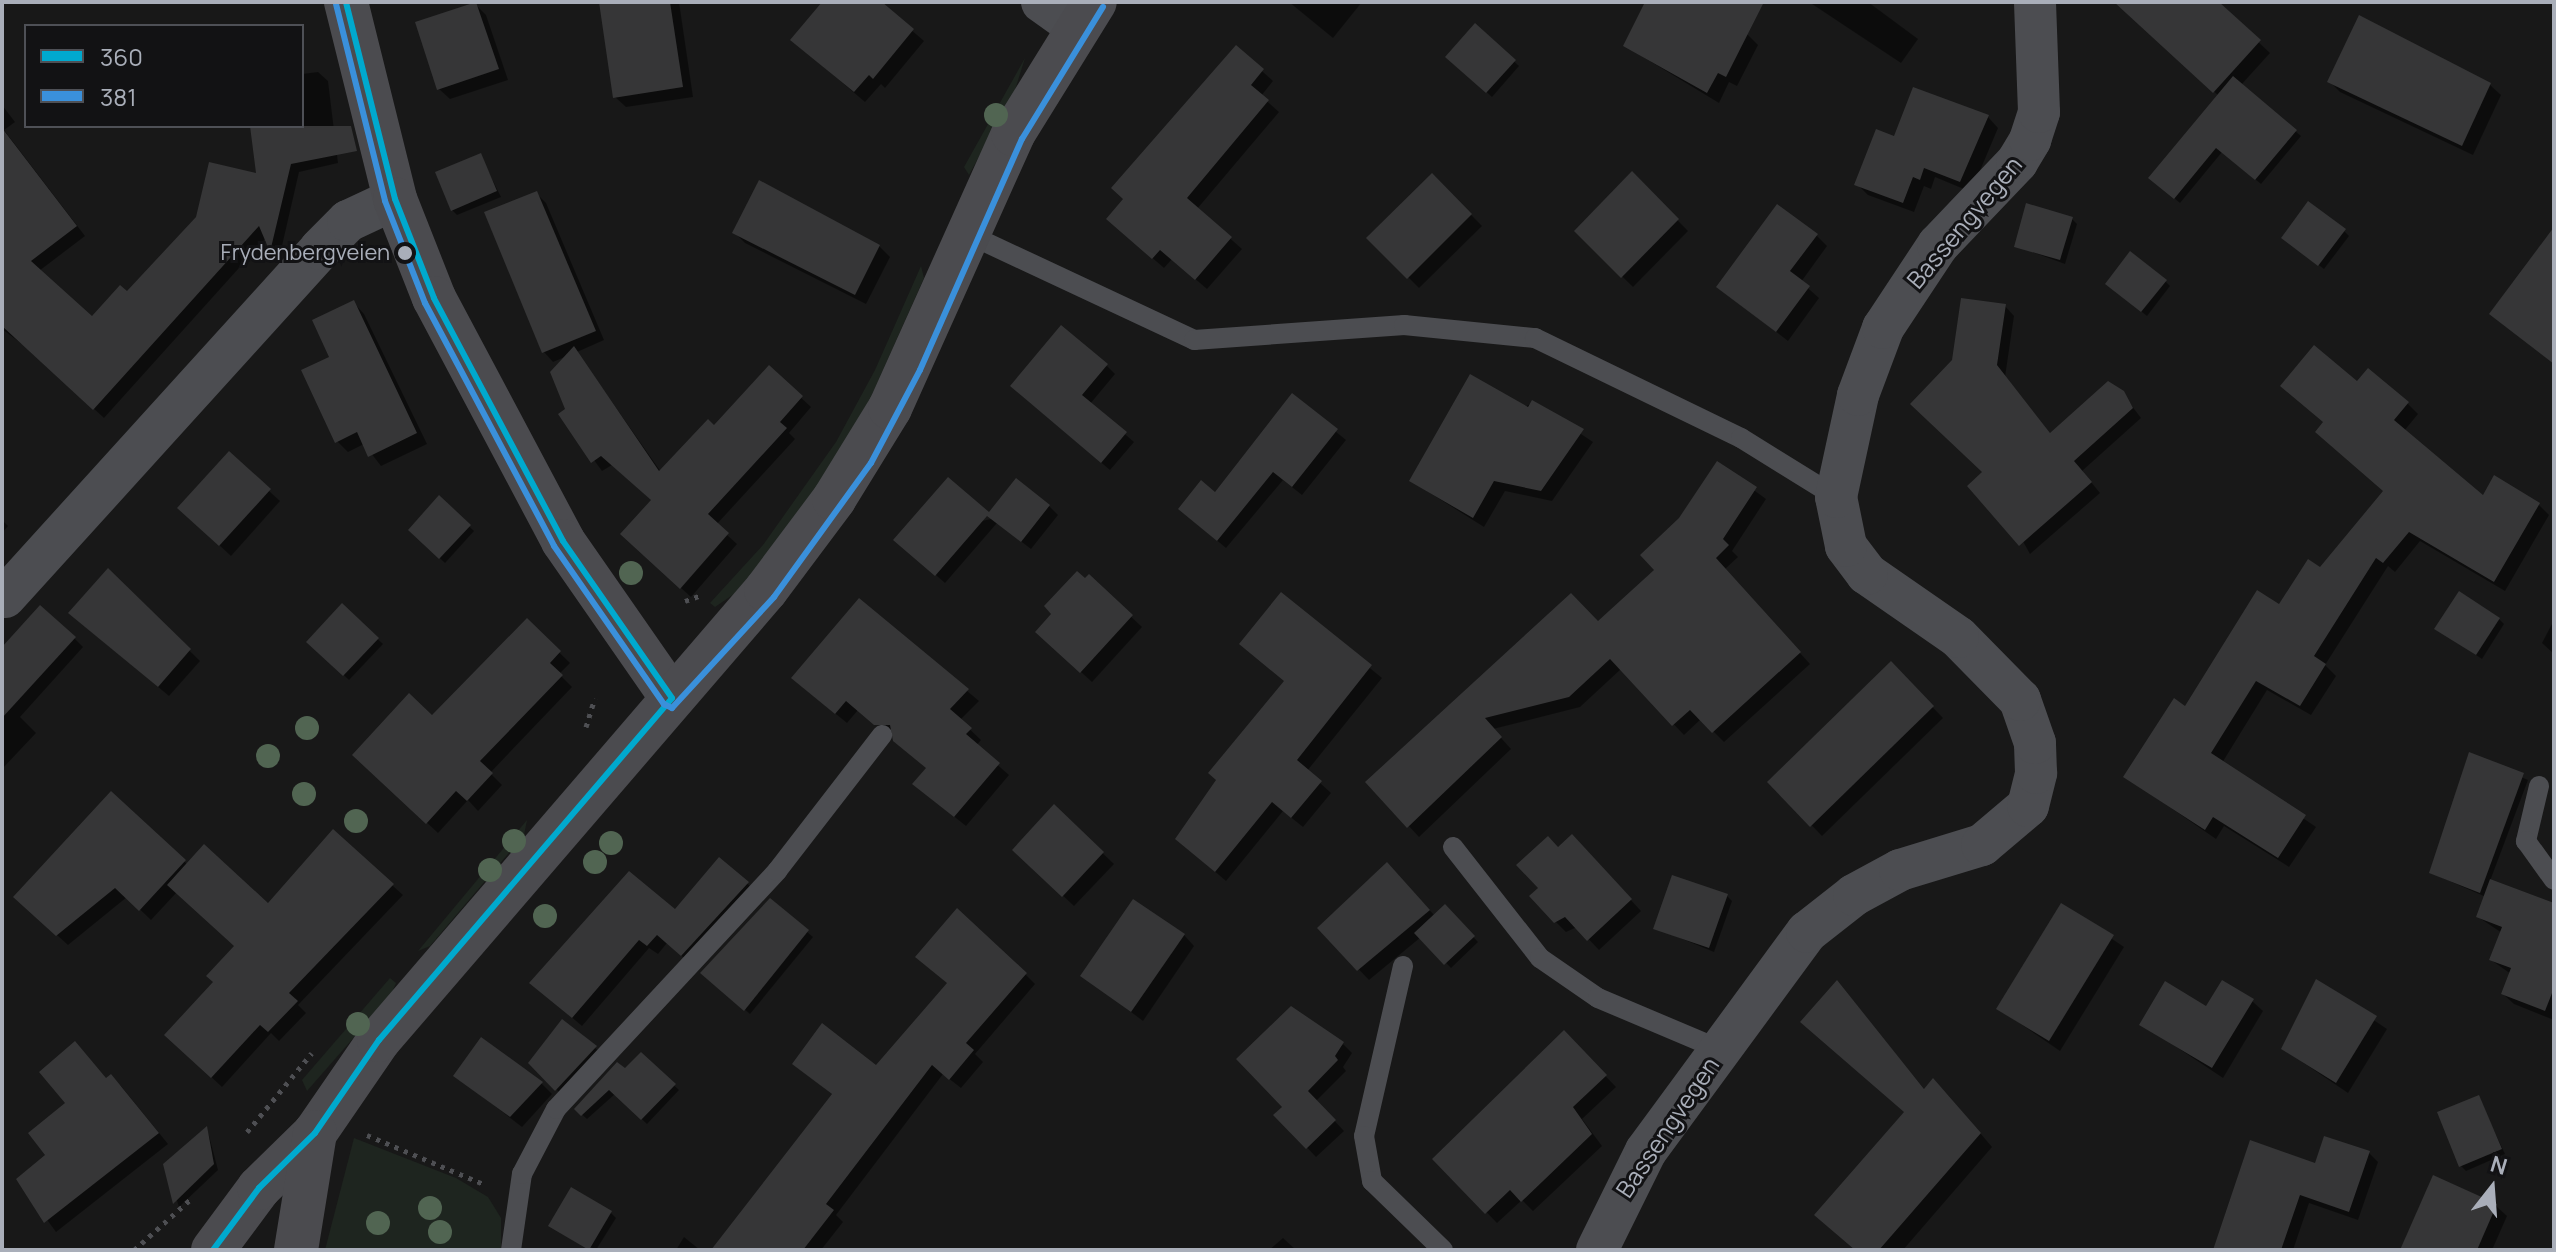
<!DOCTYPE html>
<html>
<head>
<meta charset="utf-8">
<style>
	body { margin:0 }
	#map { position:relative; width:2556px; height:1252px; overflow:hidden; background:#181818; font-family:Manrope,sans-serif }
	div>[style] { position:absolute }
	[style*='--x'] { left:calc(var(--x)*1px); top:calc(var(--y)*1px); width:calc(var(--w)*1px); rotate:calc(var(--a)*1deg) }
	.green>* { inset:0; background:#1e251f }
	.shadow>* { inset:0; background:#0007 }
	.building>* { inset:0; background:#363637 }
	.path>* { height:5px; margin-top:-2.5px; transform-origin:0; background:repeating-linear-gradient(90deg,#4e4f53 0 4px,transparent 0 10px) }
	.service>* { height:20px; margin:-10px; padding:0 10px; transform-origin:10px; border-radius:10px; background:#4c4d51 }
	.minor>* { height:42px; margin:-21px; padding:0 21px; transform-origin:21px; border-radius:21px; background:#4c4d51 }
	.secondary>* { height:44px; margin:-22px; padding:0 22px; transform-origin:22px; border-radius:22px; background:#4b4b4f }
	.bus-1>* { height:6px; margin:-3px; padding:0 3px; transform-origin:3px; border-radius:3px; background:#00a9ce }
	.bus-2>* { height:6px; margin:-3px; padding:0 3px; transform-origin:3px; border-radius:3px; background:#3a90db }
	.trees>* { width:24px; height:24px; margin:-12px; border-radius:50%; background:#516552 }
	.dots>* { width:22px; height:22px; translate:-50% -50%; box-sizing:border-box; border:4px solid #121214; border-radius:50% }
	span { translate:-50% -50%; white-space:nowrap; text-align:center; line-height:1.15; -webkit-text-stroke:6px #121214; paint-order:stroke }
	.bus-label { font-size:22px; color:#a9aeb9 }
	.right { translate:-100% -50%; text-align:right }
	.street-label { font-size:24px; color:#a9aeb9 }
	.frame { position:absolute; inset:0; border:4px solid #a9aeb9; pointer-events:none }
	.legend { position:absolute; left:24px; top:24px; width:280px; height:104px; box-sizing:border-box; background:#121214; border:2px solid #4e5056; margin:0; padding:10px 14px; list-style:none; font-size:24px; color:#a9aeb9 }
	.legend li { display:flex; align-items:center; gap:16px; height:40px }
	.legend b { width:40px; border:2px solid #4e5056 }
	.north { position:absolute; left:2452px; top:1148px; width:80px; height:80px; -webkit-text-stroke:6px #121214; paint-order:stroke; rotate:17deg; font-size:22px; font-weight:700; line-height:32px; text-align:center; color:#a9aeb9 }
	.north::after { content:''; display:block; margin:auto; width:28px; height:36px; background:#a9aeb9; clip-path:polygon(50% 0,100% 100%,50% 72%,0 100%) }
</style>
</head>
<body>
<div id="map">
	<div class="green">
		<i style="clip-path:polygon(1025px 58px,1015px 90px,969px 175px,964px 167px)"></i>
		<i style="clip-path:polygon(921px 266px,924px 278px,871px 397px,829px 471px,762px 561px,734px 594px,715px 607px,710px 603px,763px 545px,836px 442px,875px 370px)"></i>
		<i style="clip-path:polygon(527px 820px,524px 835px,430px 946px,418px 951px)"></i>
		<i style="clip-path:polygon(390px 978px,396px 983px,391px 995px,307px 1091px,302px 1080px)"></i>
		<i style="clip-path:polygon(354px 1138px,456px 1178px,488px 1197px,501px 1218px,501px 1250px,325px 1250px)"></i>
	</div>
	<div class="shadow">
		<i style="clip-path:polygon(601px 2px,679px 2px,693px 97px,626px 107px,615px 97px)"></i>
		<i style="clip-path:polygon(825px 2px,879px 2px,924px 41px,885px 88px,881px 84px,865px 102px,804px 50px)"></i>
		<i style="clip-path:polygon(1289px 2px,1362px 2px,1333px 38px)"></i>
		<i style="clip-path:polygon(1647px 2px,1678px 2px,1747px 34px,1758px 45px,1737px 86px,1729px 82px,1719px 103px,1625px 46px)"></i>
		<i style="clip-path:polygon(1809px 2px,1868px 2px,1918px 39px,1901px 63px)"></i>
		<i style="clip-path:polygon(2127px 2px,2216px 2px,2270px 53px,2241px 85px,2301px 136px,2261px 184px,2222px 152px,2180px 203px,2156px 183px,2219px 96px,2133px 18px)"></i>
		<i style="clip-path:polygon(475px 4px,486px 15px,508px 80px,450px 99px,439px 89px)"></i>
		<i style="clip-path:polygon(2360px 18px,2490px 85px,2501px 95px,2473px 155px,2340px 92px,2329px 81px)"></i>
		<i style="clip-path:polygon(1475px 26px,1519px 66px,1492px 97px,1448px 57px)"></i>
		<i style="clip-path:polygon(1236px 48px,1273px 81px,1261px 96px,1279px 112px,1197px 209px,1242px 249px,1207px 289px,1172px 259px,1164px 268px,1119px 229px)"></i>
		<i style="clip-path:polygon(318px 72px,328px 81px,338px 163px,299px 172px,279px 259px,266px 238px,104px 418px,56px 374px,128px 294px,258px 175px,252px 126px,302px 126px,302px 74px)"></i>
		<i style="clip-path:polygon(2px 105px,15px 122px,4px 130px,85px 236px,39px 271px,30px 350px,2px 329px)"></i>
		<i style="clip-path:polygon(1988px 117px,1998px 128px,1971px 192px,1935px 177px,1931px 189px,1924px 186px,1914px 212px,1868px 195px,1857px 184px,1895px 139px)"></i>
		<i style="clip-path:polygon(480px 155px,501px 197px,457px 215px,452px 210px)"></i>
		<i style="clip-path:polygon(1632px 174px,1688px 231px,1633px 287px,1576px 231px)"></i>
		<i style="clip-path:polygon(1432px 175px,1482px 226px,1419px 288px,1369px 238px)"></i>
		<i style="clip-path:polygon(536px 193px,546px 203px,604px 340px,577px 352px,661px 472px,714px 428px,769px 368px,811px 407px,789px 433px,795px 439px,716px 525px,737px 544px,691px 597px,632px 544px,653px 501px,612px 465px,602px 471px,561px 415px,568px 410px,567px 356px,553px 362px,544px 352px)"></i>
		<i style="clip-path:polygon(2072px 219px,2077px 224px,2065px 264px,2016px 246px)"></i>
		<i style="clip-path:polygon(2344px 231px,2349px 236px,2324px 269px,2289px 243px)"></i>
		<i style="clip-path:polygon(734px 232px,879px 246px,890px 257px,866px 304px,745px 243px)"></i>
		<i style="clip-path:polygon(1816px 235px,1827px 246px,1801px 282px,1819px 298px,1788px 341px,1718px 287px)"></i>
		<i style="clip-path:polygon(2165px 281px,2170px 286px,2147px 316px,2113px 289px)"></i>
		<i style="clip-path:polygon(354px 303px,364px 314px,427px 444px,381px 466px,364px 444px,348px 452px,337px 441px,332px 358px)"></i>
		<i style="clip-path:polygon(2005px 306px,2014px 316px,2005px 377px,2051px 435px,2122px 393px,2141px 418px,2082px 471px,2100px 493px,2030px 554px,1985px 473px,1913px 404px)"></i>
		<i style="clip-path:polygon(1107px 366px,1115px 374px,1090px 404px,1134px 442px,1110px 470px,1021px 395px)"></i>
		<i style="clip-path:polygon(2357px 384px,2407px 403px,2418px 414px,2404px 431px,2483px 498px,2539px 505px,2549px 515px,2505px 591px,2420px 541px,2395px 572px,2388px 566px,2325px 665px,2336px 676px,2311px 715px,2267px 690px,2222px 763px,2316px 827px,2289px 867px,2224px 826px,2216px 839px,2126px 777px,2280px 607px,2321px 569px,2385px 492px)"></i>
		<i style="clip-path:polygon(1292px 396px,1346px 440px,1302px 495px,1283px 480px,1226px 548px,1189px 517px,1216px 494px)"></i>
		<i style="clip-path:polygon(1533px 402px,1593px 442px,1552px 501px,1505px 491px,1484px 527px,1411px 481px)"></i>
		<i style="clip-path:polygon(1718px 464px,1766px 499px,1732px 551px,1738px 557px,1724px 570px,1810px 664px,1724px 742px,1701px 719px,1684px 735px,1621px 669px,1580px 707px,1493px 729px,1511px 749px,1419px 837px,1368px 782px,1598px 624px,1657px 570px,1681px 519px)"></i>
		<i style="clip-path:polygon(269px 491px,280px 501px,231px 556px,190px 518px)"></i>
		<i style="clip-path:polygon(439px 498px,474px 531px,445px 563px,410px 530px)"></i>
		<i style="clip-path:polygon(1049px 506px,1058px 515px,1031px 549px,997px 523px,945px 583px,896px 540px)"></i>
		<i style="clip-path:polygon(2px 520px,8px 526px,2px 533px)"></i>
		<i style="clip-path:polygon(108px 571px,200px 661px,169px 696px,81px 623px)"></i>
		<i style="clip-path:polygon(1089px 577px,1142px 627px,1092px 682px,1048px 642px)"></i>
		<i style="clip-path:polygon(1281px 595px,1382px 678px,1307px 771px,1331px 793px,1303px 827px,1283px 811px,1226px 881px,1177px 839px,1286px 682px)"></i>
		<i style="clip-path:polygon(860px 601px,979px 701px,960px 720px,981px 740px,976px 746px,1009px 775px,966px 826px,926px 794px,928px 769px,894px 735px,858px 710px,847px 723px,804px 688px)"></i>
		<i style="clip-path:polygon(342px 606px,383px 644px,349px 680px,309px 642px)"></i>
		<i style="clip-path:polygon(2499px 619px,2504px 624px,2482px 659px,2437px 629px)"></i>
		<i style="clip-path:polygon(2554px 620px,2554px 654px,2542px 643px)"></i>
		<i style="clip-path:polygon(527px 621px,570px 663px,559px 674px,572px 687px,490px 773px,502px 785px,478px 811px,468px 800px,438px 833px,365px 765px,432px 718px)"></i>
		<i style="clip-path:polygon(74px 638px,83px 647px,20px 717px,36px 733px,2px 769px,2px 650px)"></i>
		<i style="clip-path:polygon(1891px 664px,1943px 718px,1822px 836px,1770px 782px)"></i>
		<i style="clip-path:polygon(2471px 755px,2528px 780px,2490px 881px,2554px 908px,2554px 1020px,2514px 1004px,2503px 994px,2511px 974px,2491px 960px,2502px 933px,2478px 917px,2486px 897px,2431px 873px)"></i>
		<i style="clip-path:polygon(111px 794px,188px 865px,268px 905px,333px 832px,403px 895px,298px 1005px,306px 1013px,279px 1041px,271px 1033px,222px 1087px,177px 1045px,236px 947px,177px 892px,151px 920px,127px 897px,68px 945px,26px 907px)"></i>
		<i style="clip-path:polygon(1054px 807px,1114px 864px,1074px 906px,1014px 850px)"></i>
		<i style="clip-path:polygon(1583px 848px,1641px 911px,1599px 950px,1577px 927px,1566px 932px,1555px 921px,1541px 888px,1558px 849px)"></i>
		<i style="clip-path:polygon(720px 860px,758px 893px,691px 964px,667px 943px,658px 954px,649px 948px,582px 1026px,542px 992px,675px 912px)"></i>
		<i style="clip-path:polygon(1398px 876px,1435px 916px,1445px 907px,1478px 942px,1451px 968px,1421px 937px,1369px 980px,1319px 928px)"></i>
		<i style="clip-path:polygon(1727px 896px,1732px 901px,1714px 952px,1656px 928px)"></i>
		<i style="clip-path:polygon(770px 901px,813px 937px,750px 1014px,708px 978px)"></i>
		<i style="clip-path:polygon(2062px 905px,2124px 947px,2060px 1051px,1999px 1009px)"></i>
		<i style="clip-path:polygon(1184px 935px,1194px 946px,1143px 1021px,1082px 975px)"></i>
		<i style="clip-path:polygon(1025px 974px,1035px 984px,975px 1054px,983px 1062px,961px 1088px,943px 1074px,836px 1215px,843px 1222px,821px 1250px,713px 1250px,833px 1095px,794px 1063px,877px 1067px,948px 984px)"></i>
		<i style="clip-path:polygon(2317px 982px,2387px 1029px,2348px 1093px,2283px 1049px)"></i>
		<i style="clip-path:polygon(1837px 983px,1925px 1090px,1946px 1093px,1992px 1147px,1903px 1250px,1856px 1250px,1906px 1113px)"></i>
		<i style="clip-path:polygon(2252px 1001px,2263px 1011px,2223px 1078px,2142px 1024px)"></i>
		<i style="clip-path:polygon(1564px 1033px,1616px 1087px,1582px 1119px,1602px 1146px,1533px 1211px,1522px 1200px,1497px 1223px,1435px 1159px)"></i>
		<i style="clip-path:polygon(1343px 1044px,1352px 1053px,1343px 1067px,1346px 1071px,1316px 1101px,1344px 1131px,1316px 1157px,1276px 1115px)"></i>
		<i style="clip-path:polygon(595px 1048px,600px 1052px,561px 1094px,530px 1063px)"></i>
		<i style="clip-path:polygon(641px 1055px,679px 1090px,647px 1124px,615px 1094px,587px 1119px,576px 1109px)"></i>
		<i style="clip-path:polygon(456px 1076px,541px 1083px,552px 1094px,522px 1127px)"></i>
		<i style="clip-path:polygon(107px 1080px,121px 1086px,168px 1144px,56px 1232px,18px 1180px,48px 1155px)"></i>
		<i style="clip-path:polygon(2478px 1097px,2505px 1154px,2466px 1171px,2461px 1166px)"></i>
		<i style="clip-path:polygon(207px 1128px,218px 1170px,179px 1207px,166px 1165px)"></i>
		<i style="clip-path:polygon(2369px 1153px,2378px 1162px,2358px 1220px,2309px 1203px,2293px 1250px,2216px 1250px,2317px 1165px)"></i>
		<i style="clip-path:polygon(2496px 1206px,2507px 1216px,2492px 1250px,2402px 1250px)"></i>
		<i style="clip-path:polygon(611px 1213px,616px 1218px,596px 1250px,551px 1226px)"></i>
		<i style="clip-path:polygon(684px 1237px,700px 1250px,676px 1250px)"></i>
		<i style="clip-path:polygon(1283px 1238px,1296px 1250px,1269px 1250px)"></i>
	</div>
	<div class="building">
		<i style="clip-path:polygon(476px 2px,499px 69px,437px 90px,415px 22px)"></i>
		<i style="clip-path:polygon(599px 2px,670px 2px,683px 87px,613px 98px)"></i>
		<i style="clip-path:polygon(822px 2px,882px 2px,914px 29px,873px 79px,869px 75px,854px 92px,790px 40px)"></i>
		<i style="clip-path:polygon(1645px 2px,1764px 2px,1726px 77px,1718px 73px,1707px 93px,1623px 46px)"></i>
		<i style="clip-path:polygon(2114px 2px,2219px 2px,2261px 40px,2213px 93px)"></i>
		<i style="clip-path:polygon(2359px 15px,2491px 83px,2462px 146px,2327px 82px)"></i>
		<i style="clip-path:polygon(1475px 23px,1516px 60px,1486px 93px,1445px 57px)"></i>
		<i style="clip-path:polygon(1236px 45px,1264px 69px,1251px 85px,1269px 100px,1187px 198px,1232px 237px,1195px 280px,1160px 250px,1152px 259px,1106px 219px,1123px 199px,1111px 188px)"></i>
		<i style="clip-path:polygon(2233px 76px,2297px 130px,2255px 180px,2216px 148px,2174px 199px,2148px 178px)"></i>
		<i style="clip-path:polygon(1913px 87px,1989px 115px,1960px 182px,1924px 168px,1920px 180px,1913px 177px,1903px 203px,1854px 185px,1876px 129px,1894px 136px)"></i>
		<i style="clip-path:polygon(250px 126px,351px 126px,357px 151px,291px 164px,270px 252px,259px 226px,93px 410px,2px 326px,2px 128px,77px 226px,31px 261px,92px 316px,120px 285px,127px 291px,196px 217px,209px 162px,256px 173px)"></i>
		<i style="clip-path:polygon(481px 153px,497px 191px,451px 211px,435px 172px)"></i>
		<i style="clip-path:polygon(1632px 171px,1679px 219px,1621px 278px,1574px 231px)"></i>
		<i style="clip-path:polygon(1432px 173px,1472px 214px,1407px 279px,1366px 238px)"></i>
		<i style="clip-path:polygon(759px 180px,880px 245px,855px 295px,732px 233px)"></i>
		<i style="clip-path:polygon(537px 191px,596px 331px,542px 353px,484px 212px)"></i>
		<i style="clip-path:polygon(2308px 201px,2346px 229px,2318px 266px,2281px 238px)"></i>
		<i style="clip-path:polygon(2026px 203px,2073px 217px,2060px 260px,2014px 247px)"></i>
		<i style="clip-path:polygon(1777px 204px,1818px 234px,1790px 271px,1810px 286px,1776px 332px,1716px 287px)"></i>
		<i style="clip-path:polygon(2554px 227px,2554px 364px,2489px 314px)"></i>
		<i style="clip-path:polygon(2130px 251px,2167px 280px,2141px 312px,2105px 284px)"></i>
		<i style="clip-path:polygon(1961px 298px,2006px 304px,1997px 365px,2050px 433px,2108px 381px,2124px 391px,2133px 408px,2074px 461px,2092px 482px,2019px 546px,1967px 486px,1982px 472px,1910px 404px,1952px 360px)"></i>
		<i style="clip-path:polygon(354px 300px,417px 433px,368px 457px,357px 432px,335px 443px,301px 370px,329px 357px,312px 320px)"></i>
		<i style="clip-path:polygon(1061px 325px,1108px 364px,1082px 395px,1127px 432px,1101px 463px,1010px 386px)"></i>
		<i style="clip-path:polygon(2314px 345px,2357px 381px,2368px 368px,2409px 402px,2394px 420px,2483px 495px,2494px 475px,2540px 503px,2494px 582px,2409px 532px,2383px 563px,2376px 558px,2314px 656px,2326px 664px,2300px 706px,2256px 681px,2211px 753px,2306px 815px,2278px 858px,2213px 817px,2205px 830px,2123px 777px,2174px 698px,2185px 706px,2257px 590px,2279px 604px,2308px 559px,2320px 567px,2383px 491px,2315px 432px,2323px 422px,2280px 386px)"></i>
		<i style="clip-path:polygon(574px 346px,659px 471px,708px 419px,714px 425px,769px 365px,803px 396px,780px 422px,787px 428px,708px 514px,729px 533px,680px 589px,620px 534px,651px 500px,601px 456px,591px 463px,558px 414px,565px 409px,550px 372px)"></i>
		<i style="clip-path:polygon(1470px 374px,1528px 407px,1532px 400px,1584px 429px,1541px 491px,1494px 481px,1473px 518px,1409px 481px)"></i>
		<i style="clip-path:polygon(1292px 393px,1338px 429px,1292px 487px,1273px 472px,1217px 541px,1178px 509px,1201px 480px,1215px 492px)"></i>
		<i style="clip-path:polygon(229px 451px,271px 489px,219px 546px,177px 508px)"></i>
		<i style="clip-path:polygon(1717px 461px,1757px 487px,1723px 539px,1729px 545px,1716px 558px,1801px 652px,1712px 733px,1690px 710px,1672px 726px,1610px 659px,1569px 697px,1485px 718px,1502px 737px,1407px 828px,1365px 782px,1571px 593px,1598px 621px,1654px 570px,1640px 555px,1679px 518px)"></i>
		<i style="clip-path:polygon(948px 477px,989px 512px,1016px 478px,1050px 505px,1021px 542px,987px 516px,935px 576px,893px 540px)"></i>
		<i style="clip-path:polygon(439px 495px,471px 525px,439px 559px,408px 530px)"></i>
		<i style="clip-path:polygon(108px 568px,191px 649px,158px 687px,68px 613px)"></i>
		<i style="clip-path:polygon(1077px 571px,1085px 578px,1089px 574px,1133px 615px,1080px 673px,1035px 632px,1051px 614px,1044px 606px)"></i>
		<i style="clip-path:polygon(2459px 591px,2500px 618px,2476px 655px,2434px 629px)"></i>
		<i style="clip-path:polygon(1281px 592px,1372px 665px,1297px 760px,1322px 781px,1291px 818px,1272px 802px,1215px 872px,1175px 839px,1216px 780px,1208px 773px,1284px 681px,1239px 644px)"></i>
		<i style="clip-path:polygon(859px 598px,969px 689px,950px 709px,972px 728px,966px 734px,1000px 763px,954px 817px,912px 784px,926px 768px,893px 741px,890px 725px,874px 725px,846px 701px,835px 714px,791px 678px)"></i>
		<i style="clip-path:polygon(342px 603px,379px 638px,343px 676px,306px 642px)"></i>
		<i style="clip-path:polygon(40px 605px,76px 637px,2px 718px,2px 647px)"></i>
		<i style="clip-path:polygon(527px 618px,561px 651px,550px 663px,563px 675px,480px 761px,493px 773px,467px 801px,456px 791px,426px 824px,352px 755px,409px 693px,432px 715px)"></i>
		<i style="clip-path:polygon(1891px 661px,1934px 706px,1810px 827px,1767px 782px)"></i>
		<i style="clip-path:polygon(2469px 752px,2524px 773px,2480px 893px,2429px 873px)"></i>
		<i style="clip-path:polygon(111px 791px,186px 860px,139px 911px,115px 888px,56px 936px,13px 897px)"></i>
		<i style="clip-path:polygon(1054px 804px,1104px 852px,1062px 897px,1012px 850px)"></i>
		<i style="clip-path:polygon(333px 829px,394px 884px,289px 993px,298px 1001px,268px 1032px,260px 1025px,211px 1078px,164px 1035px,213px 982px,206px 976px,234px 946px,167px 885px,204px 844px,268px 903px)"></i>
		<i style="clip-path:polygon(1572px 834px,1632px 899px,1587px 941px,1565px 917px,1554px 923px,1529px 896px,1538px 888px,1516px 865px,1548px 836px,1558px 847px)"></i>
		<i style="clip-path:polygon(719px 857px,749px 882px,681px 956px,657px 935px,647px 946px,639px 940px,572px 1018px,529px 983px,629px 871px,675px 909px)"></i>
		<i style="clip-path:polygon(1387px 862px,1430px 910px,1357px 971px,1317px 928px)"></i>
		<i style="clip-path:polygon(1672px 875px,1728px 894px,1709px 948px,1653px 929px)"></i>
		<i style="clip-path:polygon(2490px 879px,2554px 903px,2554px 988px,2545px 1011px,2501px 994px,2511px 968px,2489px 960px,2502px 927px,2476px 917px)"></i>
		<i style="clip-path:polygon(770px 898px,809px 930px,744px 1011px,700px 973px)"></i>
		<i style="clip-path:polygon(1133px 899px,1185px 934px,1131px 1012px,1080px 976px)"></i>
		<i style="clip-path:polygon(2061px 903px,2114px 935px,2049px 1041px,1996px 1009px)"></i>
		<i style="clip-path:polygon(1445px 904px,1475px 936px,1444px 965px,1414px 933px)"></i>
		<i style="clip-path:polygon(957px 908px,1027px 973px,966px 1043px,974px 1050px,949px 1080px,932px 1065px,826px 1204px,834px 1210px,803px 1250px,711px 1250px,832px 1094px,792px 1064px,822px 1023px,876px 1065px,947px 983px,915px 957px)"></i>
		<i style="clip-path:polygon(2316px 979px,2377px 1016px,2336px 1083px,2281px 1049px)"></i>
		<i style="clip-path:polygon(1837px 980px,1924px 1089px,1933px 1078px,1981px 1133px,1879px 1250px,1855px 1250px,1814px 1215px,1904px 1112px,1800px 1022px)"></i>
		<i style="clip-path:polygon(2222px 980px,2254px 999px,2212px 1068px,2139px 1025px,2165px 981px,2206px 1006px)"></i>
		<i style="clip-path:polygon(1291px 1006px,1344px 1042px,1335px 1056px,1338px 1060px,1308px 1091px,1336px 1120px,1306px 1149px,1273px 1115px,1282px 1107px,1236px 1059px)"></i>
		<i style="clip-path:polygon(562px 1019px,597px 1046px,555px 1091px,528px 1063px)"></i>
		<i style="clip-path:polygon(1564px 1030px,1607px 1075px,1573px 1107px,1592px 1134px,1521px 1202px,1510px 1190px,1485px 1214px,1432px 1159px)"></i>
		<i style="clip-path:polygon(481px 1037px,543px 1082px,510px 1117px,453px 1076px)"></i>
		<i style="clip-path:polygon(75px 1041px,106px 1078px,111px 1074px,159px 1133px,44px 1223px,16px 1179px,45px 1155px,28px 1133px,65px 1103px,39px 1072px)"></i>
		<i style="clip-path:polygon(641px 1052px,676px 1084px,641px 1120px,609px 1090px,581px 1116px,574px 1109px,617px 1062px,625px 1068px)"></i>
		<i style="clip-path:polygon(2479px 1095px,2502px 1149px,2459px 1167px,2437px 1112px)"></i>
		<i style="clip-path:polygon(207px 1126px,214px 1164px,173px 1204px,163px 1164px)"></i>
		<i style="clip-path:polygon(2324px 1136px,2370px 1151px,2349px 1212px,2300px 1195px,2281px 1250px,2213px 1250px,2250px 1140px,2315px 1163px)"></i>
		<i style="clip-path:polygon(2433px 1175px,2497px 1204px,2477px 1250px,2400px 1250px)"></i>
		<i style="clip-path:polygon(571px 1187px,612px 1211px,589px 1250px,548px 1226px)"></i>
	</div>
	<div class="path">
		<i style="--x:685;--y:601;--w:15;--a:-20"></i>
		<i style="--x:586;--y:727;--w:30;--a:-73"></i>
		<i style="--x:247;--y:1132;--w:102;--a:-50.6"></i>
		<i style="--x:367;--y:1135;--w:129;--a:22.8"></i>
		<i style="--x:134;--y:1250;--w:78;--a:-41.9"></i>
	</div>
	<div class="service">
		<i style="--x:968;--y:234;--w:250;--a:25.1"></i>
		<i style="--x:1194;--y:340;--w:211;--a:-4.1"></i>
		<i style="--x:1404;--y:325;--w:132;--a:5.7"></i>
		<i style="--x:1535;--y:338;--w:229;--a:25.9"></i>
		<i style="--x:1741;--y:438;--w:112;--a:31.8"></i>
		<i style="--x:2539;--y:786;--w:57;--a:103.3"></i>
		<i style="--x:2526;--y:841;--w:48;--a:54.3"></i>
		<i style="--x:1453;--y:847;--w:141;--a:51.9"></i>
		<i style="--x:1540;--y:958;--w:70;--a:34.6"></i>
		<i style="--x:1598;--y:998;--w:131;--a:22.9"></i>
		<i style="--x:1403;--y:966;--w:174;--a:102.9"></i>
		<i style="--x:1364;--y:1136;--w:46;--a:79.9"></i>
		<i style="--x:1372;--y:1181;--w:99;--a:44.2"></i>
		<i style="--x:511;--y:1250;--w:77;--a:-81.8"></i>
		<i style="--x:522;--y:1174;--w:73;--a:-62.4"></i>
		<i style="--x:556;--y:1109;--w:325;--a:-47.1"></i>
		<i style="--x:777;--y:871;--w:172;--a:-52.3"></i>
	</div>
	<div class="minor">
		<i style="--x:1042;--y:2;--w:43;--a:35.5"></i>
		<i style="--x:5;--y:597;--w:469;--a:-47.8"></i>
		<i style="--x:320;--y:249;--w:40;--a:-45"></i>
		<i style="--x:348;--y:221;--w:52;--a:-25.1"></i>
		<i style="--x:1597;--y:1250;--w:110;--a:-63.7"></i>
		<i style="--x:1646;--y:1151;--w:272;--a:-53.7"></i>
		<i style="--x:1807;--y:932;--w:60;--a:-38.2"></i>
		<i style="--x:1854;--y:895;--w:52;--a:-28.5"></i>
		<i style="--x:1900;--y:870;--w:86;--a:-17"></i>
		<i style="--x:1982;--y:845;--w:60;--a:-40.3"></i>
		<i style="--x:2028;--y:806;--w:34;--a:-76"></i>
		<i style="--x:2036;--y:773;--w:30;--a:-92"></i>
		<i style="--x:2035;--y:743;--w:46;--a:-109.2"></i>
		<i style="--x:2020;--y:700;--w:88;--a:-134.5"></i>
		<i style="--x:1958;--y:637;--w:111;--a:-145.3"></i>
		<i style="--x:1867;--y:574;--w:35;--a:-127"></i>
		<i style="--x:1846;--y:546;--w:50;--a:-101.5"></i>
		<i style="--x:1836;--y:497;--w:104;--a:-77.8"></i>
		<i style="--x:1858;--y:395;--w:72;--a:-69.5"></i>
		<i style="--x:1883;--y:328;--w:100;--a:-56.5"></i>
		<i style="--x:1938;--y:245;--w:115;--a:-46.4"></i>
		<i style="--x:2017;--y:162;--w:26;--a:-59"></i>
		<i style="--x:2030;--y:140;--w:29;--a:-72"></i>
		<i style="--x:2039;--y:112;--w:110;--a:-92.1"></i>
	</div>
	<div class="secondary">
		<i style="--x:346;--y:2;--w:203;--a:76"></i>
		<i style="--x:395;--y:199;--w:106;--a:68.5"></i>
		<i style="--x:434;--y:298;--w:275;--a:62"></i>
		<i style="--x:563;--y:541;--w:191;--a:55.2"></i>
		<i style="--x:213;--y:1250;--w:77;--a:-53.4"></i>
		<i style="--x:259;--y:1188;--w:78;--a:-44.5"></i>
		<i style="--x:315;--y:1133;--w:113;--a:-55.5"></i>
		<i style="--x:379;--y:1040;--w:594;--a:-49.3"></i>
		<i style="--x:766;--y:590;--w:114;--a:-53.2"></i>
		<i style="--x:834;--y:499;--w:107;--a:-58.4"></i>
		<i style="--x:890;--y:408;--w:300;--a:-65.8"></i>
		<i style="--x:1013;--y:134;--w:155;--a:-58.2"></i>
		<i style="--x:296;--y:1250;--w:119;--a:-80.8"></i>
	</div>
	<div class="bus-1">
		<i style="--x:213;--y:1250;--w:77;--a:-53.4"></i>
		<i style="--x:259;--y:1188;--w:78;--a:-44.5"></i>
		<i style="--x:315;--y:1133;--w:113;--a:-55.5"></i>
		<i style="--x:379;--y:1040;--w:450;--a:-49.4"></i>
		<i style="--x:672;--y:698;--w:191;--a:-124.8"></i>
		<i style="--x:563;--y:541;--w:275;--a:-118"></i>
		<i style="--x:434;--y:298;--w:106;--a:-111.5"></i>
		<i style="--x:395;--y:199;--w:203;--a:-104"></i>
	</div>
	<div class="bus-2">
		<i style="--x:336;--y:4;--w:203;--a:76"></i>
		<i style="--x:385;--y:201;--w:110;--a:68.6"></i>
		<i style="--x:425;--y:303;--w:275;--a:62"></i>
		<i style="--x:554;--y:546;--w:193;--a:55.2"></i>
		<i style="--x:664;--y:704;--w:9;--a:27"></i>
		<i style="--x:672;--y:708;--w:151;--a:-47.4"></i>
		<i style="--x:774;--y:597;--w:165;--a:-54.1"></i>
		<i style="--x:871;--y:463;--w:105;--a:-62.2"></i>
		<i style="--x:920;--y:370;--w:253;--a:-66.2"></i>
		<i style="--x:1022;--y:139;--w:155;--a:-58.5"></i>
	</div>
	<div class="trees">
		<i style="left:996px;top:115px"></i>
		<i style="left:631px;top:573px"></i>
		<i style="left:307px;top:728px"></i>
		<i style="left:268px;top:756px"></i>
		<i style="left:304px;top:794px"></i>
		<i style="left:356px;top:821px"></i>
		<i style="left:514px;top:841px"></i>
		<i style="left:611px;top:843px"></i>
		<i style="left:595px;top:862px"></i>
		<i style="left:490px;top:870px"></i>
		<i style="left:545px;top:916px"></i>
		<i style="left:358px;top:1024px"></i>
		<i style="left:430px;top:1208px"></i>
		<i style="left:378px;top:1223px"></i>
		<i style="left:440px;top:1232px"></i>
	</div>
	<div class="dots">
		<i style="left:405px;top:253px;background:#a9aeb9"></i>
	</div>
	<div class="bus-label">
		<span class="right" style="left:390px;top:253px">Frydenbergveien</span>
	</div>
	<div class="street-label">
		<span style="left:1964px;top:222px;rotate:-50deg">Bassengvegen</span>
		<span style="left:1667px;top:1127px;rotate:-56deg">Bassengvegen</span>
	</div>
	<div class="frame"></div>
	<ul class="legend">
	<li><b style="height:10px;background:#00a9ce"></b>360</li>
	<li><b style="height:10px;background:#3a90db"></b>381</li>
	</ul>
	<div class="north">N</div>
</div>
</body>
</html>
